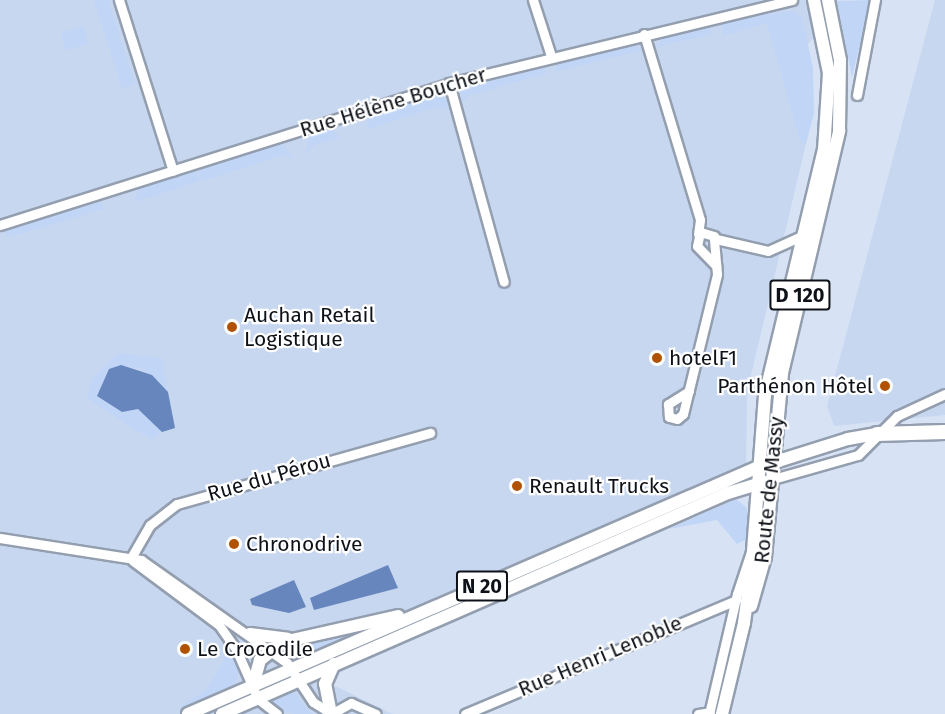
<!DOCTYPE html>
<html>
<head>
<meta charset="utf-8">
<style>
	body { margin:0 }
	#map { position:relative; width:945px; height:714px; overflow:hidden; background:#d7e3f5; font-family:"Fira Sans",sans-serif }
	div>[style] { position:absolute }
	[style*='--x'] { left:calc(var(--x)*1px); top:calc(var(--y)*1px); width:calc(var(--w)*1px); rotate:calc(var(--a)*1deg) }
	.built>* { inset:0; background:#c8d7f0 }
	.green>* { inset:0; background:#c1d5f7 }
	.water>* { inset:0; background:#6686bd }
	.roads { filter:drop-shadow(2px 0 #939eaf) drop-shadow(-2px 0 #939eaf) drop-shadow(0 2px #939eaf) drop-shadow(0 -2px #939eaf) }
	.minor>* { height:9px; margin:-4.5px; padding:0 4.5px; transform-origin:4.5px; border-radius:4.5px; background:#fff }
	.major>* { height:12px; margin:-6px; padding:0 6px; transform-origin:6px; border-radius:6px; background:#fff }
	.highway>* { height:14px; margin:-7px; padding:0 7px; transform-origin:7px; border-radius:7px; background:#fff }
	.dots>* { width:16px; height:16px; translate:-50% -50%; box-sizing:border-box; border:3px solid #fff; border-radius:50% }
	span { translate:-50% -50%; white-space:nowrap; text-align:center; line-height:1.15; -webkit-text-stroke:4.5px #fff; paint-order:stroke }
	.shield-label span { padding:2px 4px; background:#fff; border:2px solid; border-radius:4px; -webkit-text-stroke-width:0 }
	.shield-label { font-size:20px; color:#0e1218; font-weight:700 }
	.street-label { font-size:21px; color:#0e1218 }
	.poi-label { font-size:21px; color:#0e1218 }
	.left { translate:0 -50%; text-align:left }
	.right { translate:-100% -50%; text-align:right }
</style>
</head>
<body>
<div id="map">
	<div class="built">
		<i style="clip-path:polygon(0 0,814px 0,821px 29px,792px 63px,806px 144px,747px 392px,746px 485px,661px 532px,338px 673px,333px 685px,393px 714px,0 714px)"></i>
		<i style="clip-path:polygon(935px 0,945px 0,945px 415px,834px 426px,827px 406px)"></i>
	</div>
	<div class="green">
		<i style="clip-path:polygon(94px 0,108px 0,135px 84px,122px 89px)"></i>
		<i style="clip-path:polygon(871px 0,852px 77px,837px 1px)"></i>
		<i style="clip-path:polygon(791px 11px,802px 17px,813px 68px,814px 113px,806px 144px,800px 141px,767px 23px,723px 36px,721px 21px)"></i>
		<i style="clip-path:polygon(706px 23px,713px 34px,656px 47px,665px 36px)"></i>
		<i style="clip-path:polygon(83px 26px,88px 44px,66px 50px,61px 33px)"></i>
		<i style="clip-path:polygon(628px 42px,643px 50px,555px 72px,557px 60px)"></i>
		<i style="clip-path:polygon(539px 64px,548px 73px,468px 96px,461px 105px,461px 89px,472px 81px)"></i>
		<i style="clip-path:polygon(433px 94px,445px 98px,451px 109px,437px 107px,368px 129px,367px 120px,377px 111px)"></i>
		<i style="clip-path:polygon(330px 127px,340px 137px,315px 145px,306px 155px,308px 136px)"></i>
		<i style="clip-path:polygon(276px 143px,285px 146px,293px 158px,281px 156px,202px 181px,198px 168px)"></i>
		<i style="clip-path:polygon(195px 168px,200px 181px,135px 202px,139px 187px)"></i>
		<i style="clip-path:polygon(93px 201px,100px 201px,104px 209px,7px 238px,4px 229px)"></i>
		<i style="clip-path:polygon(118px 353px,162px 358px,168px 392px,152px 375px,135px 366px,138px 409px,162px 432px,152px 440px,87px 399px,92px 379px)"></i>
		<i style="clip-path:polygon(736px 499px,747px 508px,747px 539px,737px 544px,717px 520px,669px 529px)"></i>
		<i style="clip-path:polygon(347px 634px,349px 639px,308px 657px,294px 646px)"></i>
		<i style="clip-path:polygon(230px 649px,239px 671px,233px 687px,181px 711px,180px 707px,207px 689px)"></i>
		<i style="clip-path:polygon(292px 689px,304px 705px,313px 714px,294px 714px,272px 708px,264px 701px)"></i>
	</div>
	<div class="water">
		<i style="clip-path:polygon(121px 365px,152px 375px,168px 392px,175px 428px,162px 432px,138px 409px,122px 412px,97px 396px,109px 369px)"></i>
		<i style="clip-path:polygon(388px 565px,398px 588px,314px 610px,310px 598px)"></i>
		<i style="clip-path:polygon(294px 580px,306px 607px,289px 613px,252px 605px,250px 599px)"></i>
	</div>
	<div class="roads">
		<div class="minor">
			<i style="--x:119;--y:0;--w:179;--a:72.5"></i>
			<i style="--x:533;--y:0;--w:59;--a:72.2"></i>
			<i style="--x:644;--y:34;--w:194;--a:73.2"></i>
			<i style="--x:700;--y:220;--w:14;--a:98"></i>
			<i style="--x:449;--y:83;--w:206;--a:74.6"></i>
			<i style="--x:857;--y:95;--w:97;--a:-79.3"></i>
			<i style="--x:0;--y:225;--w:471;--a:-17.5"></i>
			<i style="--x:449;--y:83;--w:353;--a:-13.6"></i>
			<i style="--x:716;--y:239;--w:53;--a:13"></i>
			<i style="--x:768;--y:251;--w:37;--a:-24"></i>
			<i style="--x:689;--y:391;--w:25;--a:148"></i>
			<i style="--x:668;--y:404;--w:13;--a:86"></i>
			<i style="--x:669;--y:417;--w:8;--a:14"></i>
			<i style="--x:677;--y:419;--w:8;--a:-40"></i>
			<i style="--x:683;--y:414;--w:144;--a:-76.3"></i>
			<i style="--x:717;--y:274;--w:38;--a:-95"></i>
			<i style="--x:714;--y:236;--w:15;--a:-164"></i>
			<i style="--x:700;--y:232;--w:14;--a:102"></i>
			<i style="--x:697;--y:246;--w:28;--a:46"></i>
			<i style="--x:773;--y:479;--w:88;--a:-15.8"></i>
			<i style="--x:858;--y:455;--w:55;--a:-45"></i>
			<i style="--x:897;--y:416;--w:53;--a:-24.6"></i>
			<i style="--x:0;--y:538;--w:143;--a:8.9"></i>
			<i style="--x:141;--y:560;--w:179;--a:35.2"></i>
			<i style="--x:287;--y:663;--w:47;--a:56.3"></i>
			<i style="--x:313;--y:702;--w:22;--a:32"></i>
			<i style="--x:132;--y:556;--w:36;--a:-60"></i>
			<i style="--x:150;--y:525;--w:34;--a:-38"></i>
			<i style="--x:177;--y:504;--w:263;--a:-15.7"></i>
			<i style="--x:133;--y:561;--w:107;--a:36.7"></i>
			<i style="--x:219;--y:625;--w:29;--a:55"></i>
			<i style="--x:236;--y:649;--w:55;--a:66.3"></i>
			<i style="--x:258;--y:699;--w:24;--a:38"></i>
			<i style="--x:331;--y:714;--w:23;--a:-29"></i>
			<i style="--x:351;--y:703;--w:27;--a:24"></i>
			<i style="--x:465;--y:714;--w:294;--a:-22.8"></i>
			<i style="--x:698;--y:714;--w:12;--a:-9"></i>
			<i style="--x:709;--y:714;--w:123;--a:-76.9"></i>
			<i style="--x:737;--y:594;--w:44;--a:-71.6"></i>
		</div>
		<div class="major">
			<i style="--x:751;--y:606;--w:51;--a:-74.1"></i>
			<i style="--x:765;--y:557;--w:185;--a:-84.7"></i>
			<i style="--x:782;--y:373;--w:249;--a:-76.7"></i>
			<i style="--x:839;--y:131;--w:71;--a:-89.2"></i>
			<i style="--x:840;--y:60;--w:61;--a:-101.3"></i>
			<i style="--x:250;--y:634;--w:38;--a:7"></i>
			<i style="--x:253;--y:686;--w:27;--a:-75"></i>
			<i style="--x:260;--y:660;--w:29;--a:-38"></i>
			<i style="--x:283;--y:642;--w:118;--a:-12.7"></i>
			<i style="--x:188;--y:714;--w:619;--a:-23.42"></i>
			<i style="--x:756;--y:468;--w:96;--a:-17.5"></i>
			<i style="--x:848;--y:439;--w:29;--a:-10"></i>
			<i style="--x:222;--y:714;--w:552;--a:-23.59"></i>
			<i style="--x:728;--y:493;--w:38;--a:-17"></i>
			<i style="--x:331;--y:714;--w:31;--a:-101"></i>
			<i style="--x:325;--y:684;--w:22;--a:-66"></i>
			<i style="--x:722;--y:714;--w:94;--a:-76.4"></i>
			<i style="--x:744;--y:623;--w:60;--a:-82.3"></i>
			<i style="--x:752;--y:564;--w:169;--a:-85.6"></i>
			<i style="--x:765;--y:395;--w:252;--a:-76.5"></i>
			<i style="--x:824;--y:150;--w:77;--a:-86.3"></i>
			<i style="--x:829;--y:73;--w:75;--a:-101.6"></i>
		</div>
		<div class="highway">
			<i style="--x:877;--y:434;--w:68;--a:-1.7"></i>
		</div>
	</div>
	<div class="dots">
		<i style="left:232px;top:327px;background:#b15202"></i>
		<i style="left:657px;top:358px;background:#b15202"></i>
		<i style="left:885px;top:386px;background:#b15202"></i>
		<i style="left:517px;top:486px;background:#b15202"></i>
		<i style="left:234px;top:544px;background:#b15202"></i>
		<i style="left:185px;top:649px;background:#b15202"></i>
	</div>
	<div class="shield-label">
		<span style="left:800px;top:295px">D 120</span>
		<span style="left:482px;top:586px">N 20</span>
	</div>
	<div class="street-label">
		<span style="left:393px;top:102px;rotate:-17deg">Rue Hélène Boucher</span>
		<span style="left:269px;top:477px;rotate:-16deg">Rue du Pérou</span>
		<span style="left:769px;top:490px;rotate:-84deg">Route de Massy</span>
		<span style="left:600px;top:656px;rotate:-23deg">Rue Henri Lenoble</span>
	</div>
	<div class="poi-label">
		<span class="left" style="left:244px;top:327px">Auchan Retail<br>Logistique</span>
		<span class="left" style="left:669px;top:358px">hotelF1</span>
		<span class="right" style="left:873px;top:386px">Parthénon Hôtel</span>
		<span class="left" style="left:529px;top:486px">Renault Trucks</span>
		<span class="left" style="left:246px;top:544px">Chronodrive</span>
		<span class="left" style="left:197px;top:649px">Le Crocodile</span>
	</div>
</div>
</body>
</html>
